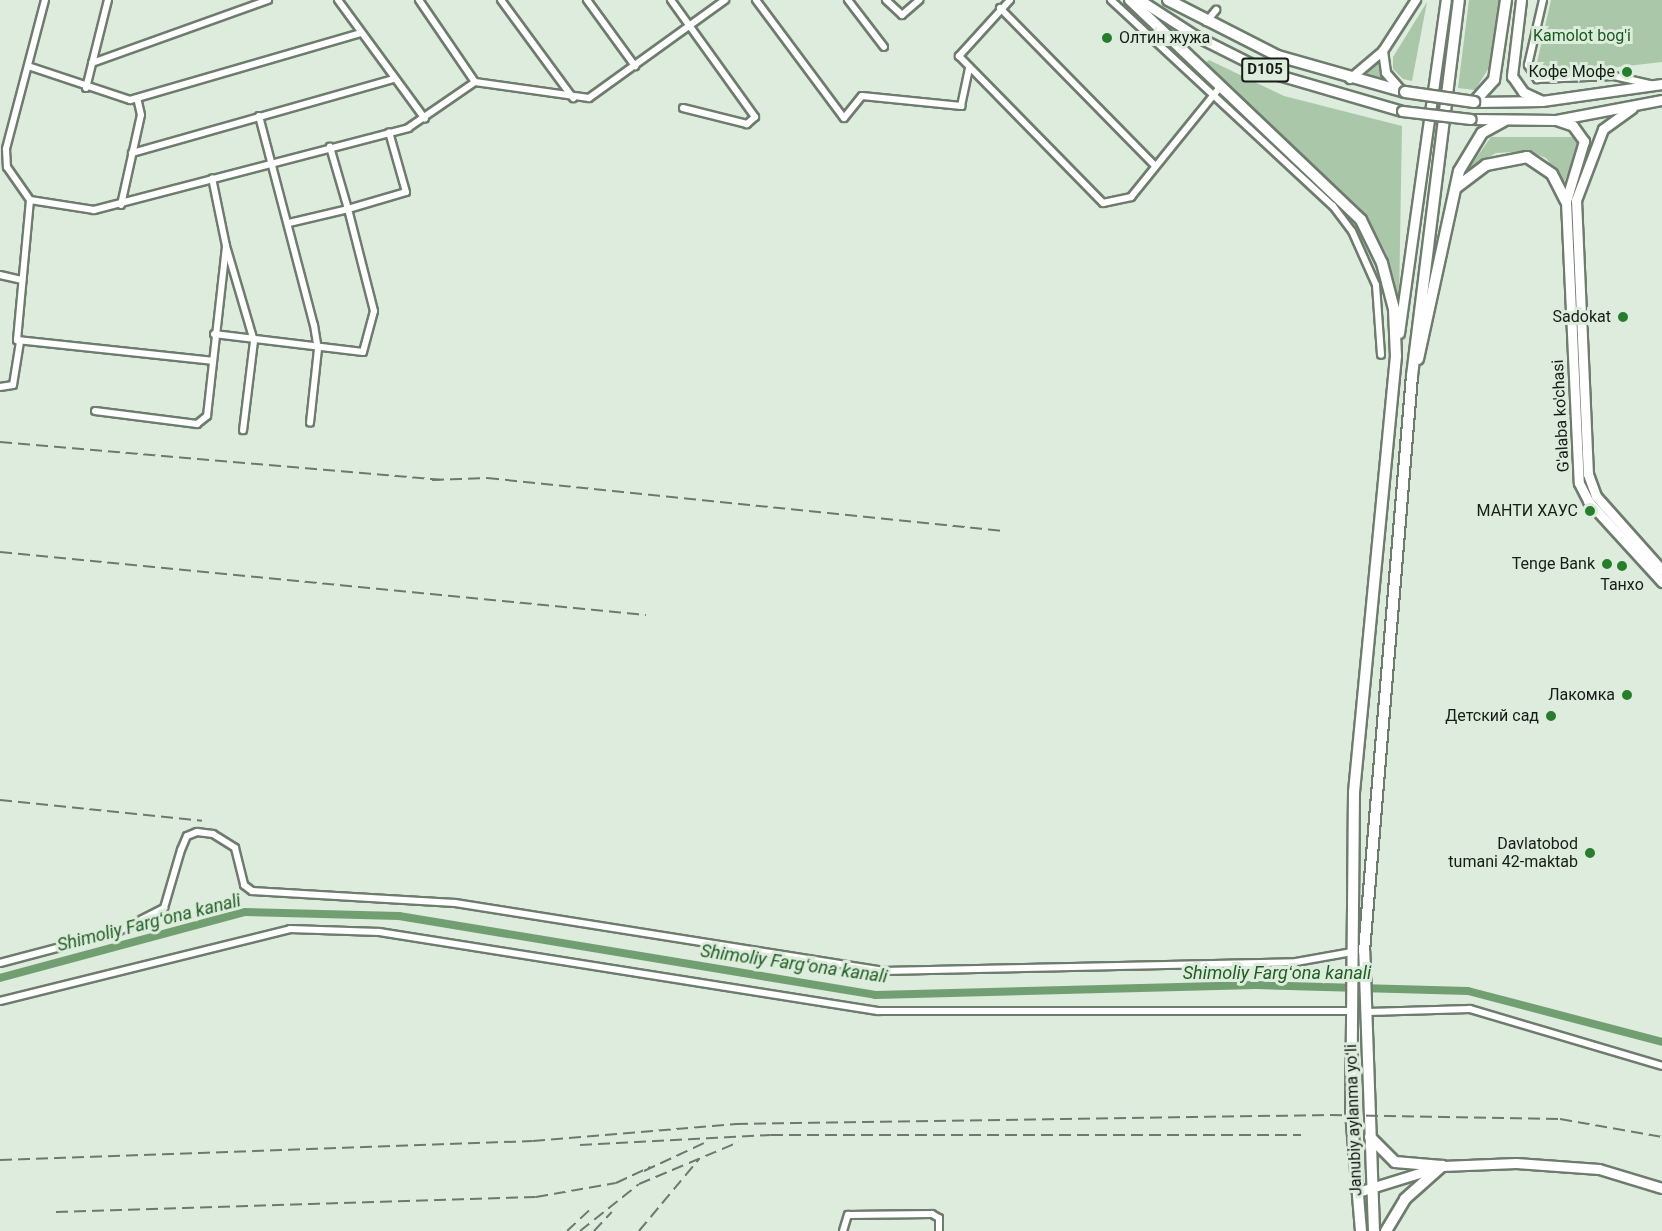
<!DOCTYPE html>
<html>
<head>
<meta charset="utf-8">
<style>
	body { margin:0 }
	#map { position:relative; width:1662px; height:1231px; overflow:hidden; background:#ddecdc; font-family:Roboto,sans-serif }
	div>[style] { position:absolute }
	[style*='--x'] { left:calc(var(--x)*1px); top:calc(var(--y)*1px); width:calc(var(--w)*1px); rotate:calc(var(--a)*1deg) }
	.green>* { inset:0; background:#abc7aa }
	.canal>* { height:8px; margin:-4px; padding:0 4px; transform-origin:4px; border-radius:4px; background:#729f71 }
	.roads { filter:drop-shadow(2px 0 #6e7c6e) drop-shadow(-2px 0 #6e7c6e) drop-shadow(0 2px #6e7c6e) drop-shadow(0 -2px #6e7c6e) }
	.minor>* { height:6px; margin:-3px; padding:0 3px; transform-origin:3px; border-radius:3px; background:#fff }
	.tertiary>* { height:8px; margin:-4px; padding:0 4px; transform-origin:4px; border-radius:4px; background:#fff }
	.secondary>* { height:9px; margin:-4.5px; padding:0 4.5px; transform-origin:4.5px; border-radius:4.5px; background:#fff }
	.primary>* { height:9px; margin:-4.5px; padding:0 4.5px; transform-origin:4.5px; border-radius:4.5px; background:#fff }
	.trunk>* { height:10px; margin:-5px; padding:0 5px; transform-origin:5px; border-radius:5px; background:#fff }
	.rail>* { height:2px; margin-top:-1px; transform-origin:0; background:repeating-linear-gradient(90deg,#6e786e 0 12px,transparent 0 18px) }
	.bridges { filter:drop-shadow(2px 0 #6e7c6e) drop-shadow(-2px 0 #6e7c6e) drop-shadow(0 2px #6e7c6e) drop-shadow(0 -2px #6e7c6e) }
	.primary-bridge>* { height:9px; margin:-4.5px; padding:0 4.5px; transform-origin:4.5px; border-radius:4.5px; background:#fff }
	.trunk-bridge>* { height:10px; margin:-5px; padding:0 5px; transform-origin:5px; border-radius:5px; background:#fff }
	.dots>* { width:16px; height:16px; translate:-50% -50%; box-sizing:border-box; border:3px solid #ddecdc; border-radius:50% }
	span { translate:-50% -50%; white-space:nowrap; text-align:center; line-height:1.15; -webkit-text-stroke:6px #ddecdc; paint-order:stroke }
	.shield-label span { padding:2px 4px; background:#ddecdc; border:2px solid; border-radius:4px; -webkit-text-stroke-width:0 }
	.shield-label { font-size:15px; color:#161c16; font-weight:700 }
	.park-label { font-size:16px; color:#18581c }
	.poi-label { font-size:16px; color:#161c16 }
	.left { translate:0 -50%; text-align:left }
	.right { translate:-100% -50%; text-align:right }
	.street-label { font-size:16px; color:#161c16 }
	.water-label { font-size:18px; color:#1f5e23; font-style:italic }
</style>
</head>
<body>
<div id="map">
	<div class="green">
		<i style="clip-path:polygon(1469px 0,1499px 0,1492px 63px,1475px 90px,1458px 88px)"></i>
		<i style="clip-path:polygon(1551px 0,1662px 0,1662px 62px,1549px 75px,1536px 67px)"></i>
		<i style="clip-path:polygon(1427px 2px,1412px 81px,1403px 79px,1393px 69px,1393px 57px)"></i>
		<i style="clip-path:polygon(1380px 58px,1384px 79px,1364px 73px,1373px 66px)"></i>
		<i style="clip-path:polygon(1209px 60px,1284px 96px,1402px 126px,1399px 301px,1386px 253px,1366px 217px,1205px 63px)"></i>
		<i style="clip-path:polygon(1491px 137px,1577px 137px,1581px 145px,1564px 182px,1546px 158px,1528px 151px,1496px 153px,1469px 168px)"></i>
	</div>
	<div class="canal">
		<i style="--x:0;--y:978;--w:253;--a:-15.1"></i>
		<i style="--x:244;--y:912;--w:155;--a:1.5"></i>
		<i style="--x:399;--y:916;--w:483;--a:9.4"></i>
		<i style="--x:875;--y:995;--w:381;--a:-1.5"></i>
		<i style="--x:1256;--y:985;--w:212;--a:1.6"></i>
		<i style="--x:1468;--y:991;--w:201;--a:14.7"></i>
	</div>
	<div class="roads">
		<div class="minor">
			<i style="--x:45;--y:0;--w:154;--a:104.7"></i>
			<i style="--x:6;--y:149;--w:18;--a:87"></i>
			<i style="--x:7;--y:167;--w:40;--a:55.1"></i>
			<i style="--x:30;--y:200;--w:65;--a:8.9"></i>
			<i style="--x:94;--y:210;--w:325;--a:-14.6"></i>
			<i style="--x:408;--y:128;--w:81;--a:-34.5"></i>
			<i style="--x:475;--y:82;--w:115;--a:8"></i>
			<i style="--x:589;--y:98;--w:168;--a:-35.8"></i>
			<i style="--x:338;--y:0;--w:147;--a:53.8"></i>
			<i style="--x:419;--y:0;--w:99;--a:55.7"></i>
			<i style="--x:501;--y:0;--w:122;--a:53.7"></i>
			<i style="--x:587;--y:0;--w:82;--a:54"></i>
			<i style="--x:671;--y:0;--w:144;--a:54.3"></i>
			<i style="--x:755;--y:117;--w:11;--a:139"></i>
			<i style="--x:747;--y:124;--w:66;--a:-166"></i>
			<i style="--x:756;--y:0;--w:147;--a:53.3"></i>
			<i style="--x:844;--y:118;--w:28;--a:-51"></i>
			<i style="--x:862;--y:96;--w:100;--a:5.8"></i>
			<i style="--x:961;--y:106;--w:40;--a:-78"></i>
			<i style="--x:848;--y:0;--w:59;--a:52.5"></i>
			<i style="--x:886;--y:0;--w:22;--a:43"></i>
			<i style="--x:902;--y:15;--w:23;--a:-41"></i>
			<i style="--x:1010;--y:0;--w:76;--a:132.3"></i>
			<i style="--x:959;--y:56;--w:206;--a:45.6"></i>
			<i style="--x:1103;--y:203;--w:29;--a:-12"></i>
			<i style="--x:1131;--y:197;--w:143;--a:-51"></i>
			<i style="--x:1111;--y:0;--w:303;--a:42.9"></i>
			<i style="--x:1333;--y:206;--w:31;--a:53"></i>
			<i style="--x:1352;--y:231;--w:59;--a:66"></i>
			<i style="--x:1376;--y:285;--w:70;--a:85.9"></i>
			<i style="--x:1543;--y:0;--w:67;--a:103"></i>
			<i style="--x:1528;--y:65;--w:17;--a:57"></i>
			<i style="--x:1537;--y:79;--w:77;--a:-2.2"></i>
			<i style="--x:1614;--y:76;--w:41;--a:12.7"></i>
			<i style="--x:1000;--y:8;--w:221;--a:45.5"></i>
			<i style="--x:1206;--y:22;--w:16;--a:-50"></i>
			<i style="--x:92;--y:63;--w:187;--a:-19.7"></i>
			<i style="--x:28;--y:66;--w:108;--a:18.4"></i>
			<i style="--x:130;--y:100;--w:240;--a:-16.2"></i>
			<i style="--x:86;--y:88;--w:91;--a:-76"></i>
			<i style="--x:259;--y:116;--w:216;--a:75.3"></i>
			<i style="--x:314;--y:325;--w:24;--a:81"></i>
			<i style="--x:318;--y:349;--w:74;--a:96.2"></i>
			<i style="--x:132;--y:153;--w:271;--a:-15.8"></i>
			<i style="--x:30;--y:200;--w:141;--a:95.3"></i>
			<i style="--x:17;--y:340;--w:196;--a:6.1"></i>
			<i style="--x:121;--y:205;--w:92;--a:-77.5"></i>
			<i style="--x:141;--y:115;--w:17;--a:-103"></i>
			<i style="--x:289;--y:223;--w:61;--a:-13.3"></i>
			<i style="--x:348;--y:209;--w:65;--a:-106.2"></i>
			<i style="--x:226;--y:246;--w:99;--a:73.6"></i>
			<i style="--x:254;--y:341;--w:90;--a:97"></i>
			<i style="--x:0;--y:275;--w:23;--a:13"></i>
			<i style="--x:214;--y:334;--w:150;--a:6.9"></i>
			<i style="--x:363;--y:352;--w:42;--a:-75"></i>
			<i style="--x:374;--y:311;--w:105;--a:-104.3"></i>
			<i style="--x:348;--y:209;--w:60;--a:-16.3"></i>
			<i style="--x:406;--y:192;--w:62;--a:-105.8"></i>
			<i style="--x:0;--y:387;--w:13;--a:-9"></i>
			<i style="--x:13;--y:385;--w:44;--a:-80.8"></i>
			<i style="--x:95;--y:411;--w:103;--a:7.3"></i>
			<i style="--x:197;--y:424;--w:13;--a:-39"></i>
			<i style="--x:207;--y:416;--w:171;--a:-83.6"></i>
			<i style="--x:226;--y:246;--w:69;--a:-101.6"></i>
			<i style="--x:0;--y:963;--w:121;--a:-14.8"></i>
			<i style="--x:117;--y:932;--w:53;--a:-27.1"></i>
			<i style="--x:164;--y:908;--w:60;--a:-73.7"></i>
			<i style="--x:181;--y:850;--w:15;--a:-67"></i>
			<i style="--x:187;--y:836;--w:11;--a:-22"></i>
			<i style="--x:197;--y:832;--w:16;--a:7"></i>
			<i style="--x:213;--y:834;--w:26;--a:32"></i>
			<i style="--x:235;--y:848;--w:38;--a:76"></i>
			<i style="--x:244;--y:885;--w:10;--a:37"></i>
			<i style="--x:252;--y:891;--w:203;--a:3.4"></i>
			<i style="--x:455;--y:903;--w:433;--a:9"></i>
			<i style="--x:883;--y:971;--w:413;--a:-1.2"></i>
			<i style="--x:1296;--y:962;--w:57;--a:-10.1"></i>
			<i style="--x:0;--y:1001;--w:299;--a:-13.9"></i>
			<i style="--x:290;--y:929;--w:89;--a:1.9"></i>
			<i style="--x:379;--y:932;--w:505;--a:9"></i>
			<i style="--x:878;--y:1011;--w:474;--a:0"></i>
			<i style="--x:1366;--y:1012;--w:104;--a:-1.7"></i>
			<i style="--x:1470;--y:1009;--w:200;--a:16.5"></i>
			<i style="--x:843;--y:1231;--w:17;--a:-73"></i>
			<i style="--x:848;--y:1215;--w:84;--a:-0.7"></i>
			<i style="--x:932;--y:1214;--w:8;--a:30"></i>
			<i style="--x:939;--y:1218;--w:13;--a:90"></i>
		</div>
		<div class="tertiary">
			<i style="--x:1383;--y:51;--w:22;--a:82"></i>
			<i style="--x:1386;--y:73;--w:21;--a:49"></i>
			<i style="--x:1350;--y:79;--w:43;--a:-40.3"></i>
			<i style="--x:1383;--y:51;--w:61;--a:-57.1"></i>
		</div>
		<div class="secondary">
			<i style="--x:1632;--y:108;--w:36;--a:144"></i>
			<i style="--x:1603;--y:129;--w:76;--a:110.8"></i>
			<i style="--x:1576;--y:200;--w:274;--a:87.5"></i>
			<i style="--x:1588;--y:474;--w:23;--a:70"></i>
			<i style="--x:1596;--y:496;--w:99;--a:48.3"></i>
			<i style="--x:1556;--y:120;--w:18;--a:19"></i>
			<i style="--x:1573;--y:126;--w:19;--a:54"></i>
			<i style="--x:1584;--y:141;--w:63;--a:106.7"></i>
			<i style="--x:1566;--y:201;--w:282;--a:87.4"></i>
			<i style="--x:1579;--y:483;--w:20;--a:63"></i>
			<i style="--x:1588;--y:501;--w:110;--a:47.6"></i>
			<i style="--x:1358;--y:1192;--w:88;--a:-17.2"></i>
			<i style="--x:1442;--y:1166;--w:74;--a:-2.3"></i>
			<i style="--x:1516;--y:1163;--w:83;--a:4.1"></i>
			<i style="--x:1599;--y:1169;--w:66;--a:16.8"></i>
		</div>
		<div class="primary">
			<i style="--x:1140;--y:0;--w:64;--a:32.9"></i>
			<i style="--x:1194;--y:35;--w:83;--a:26.6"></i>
			<i style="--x:1268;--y:72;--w:140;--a:16.2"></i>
			<i style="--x:1521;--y:0;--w:77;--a:96.8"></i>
			<i style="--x:1512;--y:76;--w:19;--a:55"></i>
			<i style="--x:1523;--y:92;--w:19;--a:25"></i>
			<i style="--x:1476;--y:102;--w:66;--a:-0.9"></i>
			<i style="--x:1542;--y:101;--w:121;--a:-8.1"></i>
			<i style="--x:1471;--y:119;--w:85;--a:0.7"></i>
			<i style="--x:1556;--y:120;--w:108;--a:-10.7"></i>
			<i style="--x:1399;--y:333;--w:336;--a:-82"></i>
		</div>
		<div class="trunk">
			<i style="--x:1130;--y:0;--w:319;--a:43.6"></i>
			<i style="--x:1361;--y:220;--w:48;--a:64"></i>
			<i style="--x:1382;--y:263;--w:48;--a:75.4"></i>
			<i style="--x:1394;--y:309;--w:47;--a:87.6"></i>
			<i style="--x:1396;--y:356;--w:439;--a:95.5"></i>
			<i style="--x:1354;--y:793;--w:319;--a:90.5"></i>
			<i style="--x:1351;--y:1112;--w:119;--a:85.2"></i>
			<i style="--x:1168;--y:0;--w:123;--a:27"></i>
			<i style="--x:1278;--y:56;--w:132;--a:15.8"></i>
			<i style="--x:1474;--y:102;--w:30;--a:-48"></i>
			<i style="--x:1494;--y:80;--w:81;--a:-81.5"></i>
			<i style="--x:1457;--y:187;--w:36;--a:-37"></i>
			<i style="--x:1486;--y:165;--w:42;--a:-11"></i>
			<i style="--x:1527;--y:157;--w:30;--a:34"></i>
			<i style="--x:1552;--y:174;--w:30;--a:63"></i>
			<i style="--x:1418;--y:359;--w:192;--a:-77.7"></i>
			<i style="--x:1459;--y:171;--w:44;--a:-58.8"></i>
			<i style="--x:1482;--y:133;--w:25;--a:-29"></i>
			<i style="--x:1370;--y:1137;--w:35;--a:45"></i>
			<i style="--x:1395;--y:1162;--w:47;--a:4.9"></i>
			<i style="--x:1374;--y:1231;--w:280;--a:-92"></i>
			<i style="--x:1364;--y:951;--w:577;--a:-85.23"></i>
			<i style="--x:1412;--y:376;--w:379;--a:-82.9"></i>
			<i style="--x:1386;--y:1231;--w:37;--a:-59"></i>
			<i style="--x:1405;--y:1199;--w:50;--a:-41.7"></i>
		</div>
	</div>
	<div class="rail">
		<i style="--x:0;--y:442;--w:442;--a:4.9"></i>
		<i style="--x:432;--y:480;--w:55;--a:-2.1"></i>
		<i style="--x:487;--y:478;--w:519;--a:5.86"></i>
		<i style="--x:0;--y:552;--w:649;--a:5.57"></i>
		<i style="--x:0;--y:800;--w:203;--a:5.9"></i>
		<i style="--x:580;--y:1145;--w:191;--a:-3"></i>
		<i style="--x:771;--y:1135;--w:530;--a:0"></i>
		<i style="--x:0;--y:1160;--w:533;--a:-2.04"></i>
		<i style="--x:533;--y:1141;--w:204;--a:-4.8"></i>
		<i style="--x:736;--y:1124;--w:594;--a:-0.87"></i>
		<i style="--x:1330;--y:1115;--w:230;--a:1"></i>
		<i style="--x:1560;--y:1119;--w:104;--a:10"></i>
		<i style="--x:644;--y:1171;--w:66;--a:-25"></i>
		<i style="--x:56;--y:1212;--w:480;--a:-1.8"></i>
		<i style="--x:536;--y:1197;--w:81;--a:-9.9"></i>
		<i style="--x:616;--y:1183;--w:38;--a:-25"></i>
		<i style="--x:567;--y:1231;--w:35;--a:-43"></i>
		<i style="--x:580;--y:1231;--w:75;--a:-38.5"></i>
		<i style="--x:639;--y:1184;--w:108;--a:-22.8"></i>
		<i style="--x:594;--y:1231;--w:26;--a:-47"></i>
		<i style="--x:639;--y:1231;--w:94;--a:-50.2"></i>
	</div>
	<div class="bridges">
		<div class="primary-bridge">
			<i style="--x:1402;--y:111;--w:69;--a:6.6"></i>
		</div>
		<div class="trunk-bridge">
			<i style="--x:1405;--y:92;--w:70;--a:8.2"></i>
		</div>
	</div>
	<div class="dots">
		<i style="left:1107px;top:38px;background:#267e2d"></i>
		<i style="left:1627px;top:72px;background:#267e2d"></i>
		<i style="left:1623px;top:317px;background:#267e2d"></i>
		<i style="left:1590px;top:511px;background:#267e2d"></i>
		<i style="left:1607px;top:564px;background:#267e2d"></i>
		<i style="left:1622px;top:566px;background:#267e2d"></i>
		<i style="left:1627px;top:695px;background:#267e2d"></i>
		<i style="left:1551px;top:716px;background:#267e2d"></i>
		<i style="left:1590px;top:853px;background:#267e2d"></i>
	</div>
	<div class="shield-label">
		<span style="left:1265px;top:70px">D105</span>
	</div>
	<div class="park-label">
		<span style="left:1582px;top:36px">Kamolot bog'i</span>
	</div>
	<div class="poi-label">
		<span class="left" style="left:1119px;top:38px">Олтин жужа</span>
		<span class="right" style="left:1615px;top:72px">Кофе Мофе</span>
		<span class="right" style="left:1611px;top:317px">Sadokat</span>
		<span class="right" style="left:1578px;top:511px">МАНТИ ХАУС</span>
		<span class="right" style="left:1595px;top:564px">Tenge Bank</span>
		<span style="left:1622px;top:585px">Танхо</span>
		<span class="right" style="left:1615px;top:695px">Лакомка</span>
		<span class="right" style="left:1539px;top:716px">Детский сад</span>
		<span class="right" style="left:1578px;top:853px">Davlatobod<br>tumani 42-maktab</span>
	</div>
	<div class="street-label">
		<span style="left:1561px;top:416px;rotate:-93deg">G'alaba ko'chasi</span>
		<span style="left:1354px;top:1120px;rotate:-92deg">Janubiy aylanma yoʻli</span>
	</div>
	<div class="water-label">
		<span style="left:149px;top:923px;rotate:-14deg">Shimoliy Fargʻona kanali</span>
		<span style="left:794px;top:964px;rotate:8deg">Shimoliy Fargʻona kanali</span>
		<span style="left:1277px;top:973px">Shimoliy Fargʻona kanali</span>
	</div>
</div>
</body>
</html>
